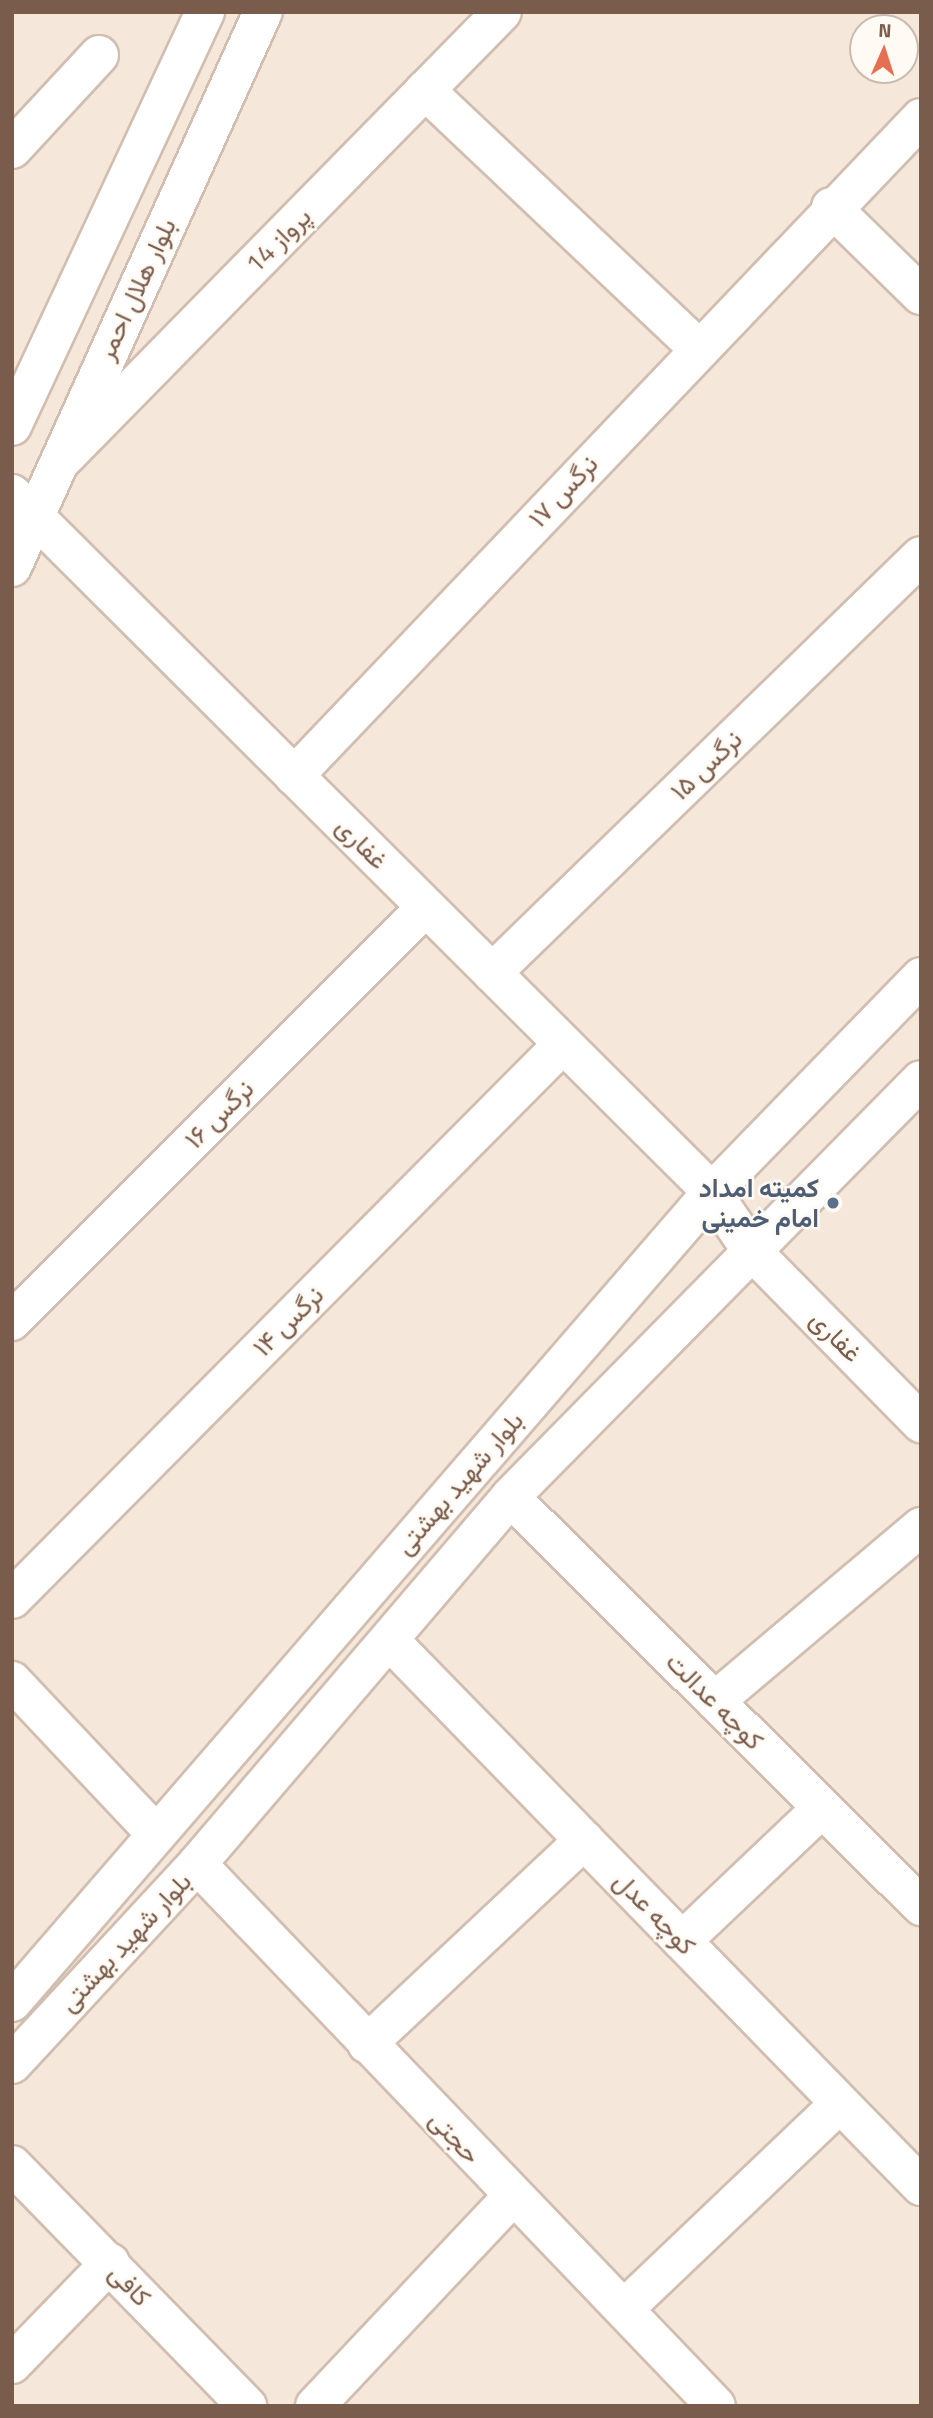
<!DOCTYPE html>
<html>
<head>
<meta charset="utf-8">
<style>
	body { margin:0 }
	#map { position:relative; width:933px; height:2418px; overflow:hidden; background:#fdf6ec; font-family:"Titillium Web",Vazirmatn,sans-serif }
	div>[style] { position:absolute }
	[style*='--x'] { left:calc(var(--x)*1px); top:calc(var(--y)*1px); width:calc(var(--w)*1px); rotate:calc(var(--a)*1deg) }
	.residential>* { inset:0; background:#f5e8da }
	.roads { filter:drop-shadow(2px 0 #d1beb0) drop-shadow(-2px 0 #d1beb0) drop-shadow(0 2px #d1beb0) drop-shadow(0 -2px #d1beb0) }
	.street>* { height:38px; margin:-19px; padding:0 19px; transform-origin:19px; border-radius:19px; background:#fff }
	.secondary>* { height:38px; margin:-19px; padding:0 19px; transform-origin:19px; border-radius:19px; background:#fff }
	.dots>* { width:19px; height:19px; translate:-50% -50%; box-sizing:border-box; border:4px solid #fffaf3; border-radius:50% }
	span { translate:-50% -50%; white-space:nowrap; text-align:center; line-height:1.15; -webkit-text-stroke:5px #fffaf3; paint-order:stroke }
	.street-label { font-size:26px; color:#7a5c4d }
	.service-label { font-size:26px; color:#4e5e75; font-weight:700 }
	.right { translate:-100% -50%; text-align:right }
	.frame { position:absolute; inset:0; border:14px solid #7a5c4d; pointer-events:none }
	.north { position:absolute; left:849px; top:14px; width:70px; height:70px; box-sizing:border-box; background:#fffaf3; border:2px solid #cabbb1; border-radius:50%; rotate:3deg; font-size:19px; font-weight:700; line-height:28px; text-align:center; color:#7a5c4d }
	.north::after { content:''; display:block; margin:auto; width:24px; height:32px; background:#e76f51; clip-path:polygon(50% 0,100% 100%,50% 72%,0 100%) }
</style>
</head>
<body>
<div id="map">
	<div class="residential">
		<i style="clip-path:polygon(evenodd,12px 12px,921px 12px,921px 2406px,12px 2406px,12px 12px,863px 28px,905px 28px,905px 70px,863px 70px,863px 28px)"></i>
	</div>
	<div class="roads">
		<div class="street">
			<i style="--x:425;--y:90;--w:376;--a:43.4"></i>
			<i style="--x:12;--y:149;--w:128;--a:-47.2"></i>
			<i style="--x:831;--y:207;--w:126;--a:44.4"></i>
			<i style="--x:61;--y:461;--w:629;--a:-45.52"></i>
			<i style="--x:294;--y:776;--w:909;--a:-46.38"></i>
			<i style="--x:492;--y:973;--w:598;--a:-44.19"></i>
			<i style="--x:12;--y:1321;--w:585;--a:-45"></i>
			<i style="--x:510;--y:1497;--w:580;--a:44.86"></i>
			<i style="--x:12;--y:1599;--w:782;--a:-45.21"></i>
			<i style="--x:390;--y:1641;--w:761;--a:45.75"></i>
			<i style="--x:715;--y:1701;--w:270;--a:-40.2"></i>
			<i style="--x:682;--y:1941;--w:193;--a:-43.5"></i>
			<i style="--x:367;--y:2044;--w:298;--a:-43.2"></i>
			<i style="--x:12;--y:2165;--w:337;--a:45.7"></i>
			<i style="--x:624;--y:2309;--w:298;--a:-43.6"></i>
			<i style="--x:12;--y:2364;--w:141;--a:-45.9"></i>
			<i style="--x:315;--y:2406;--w:287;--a:-46.7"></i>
		</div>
		<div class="secondary">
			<i style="--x:12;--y:426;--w:457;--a:-65"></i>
			<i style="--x:12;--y:494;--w:989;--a:44.92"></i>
			<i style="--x:712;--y:1192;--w:70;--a:56.1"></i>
			<i style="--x:751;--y:1250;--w:243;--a:45.5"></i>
			<i style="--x:12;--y:567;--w:609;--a:-65.67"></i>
			<i style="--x:12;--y:1681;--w:209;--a:46.7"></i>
			<i style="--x:197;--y:1864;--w:750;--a:46.24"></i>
			<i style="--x:12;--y:2002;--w:1071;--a:-49.17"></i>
			<i style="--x:712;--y:1192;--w:300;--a:-45.8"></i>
			<i style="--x:12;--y:2064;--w:272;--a:-47.2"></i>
			<i style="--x:197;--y:1864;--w:482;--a:-49.5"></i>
			<i style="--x:510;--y:1497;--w:585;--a:-45.42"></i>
		</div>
	</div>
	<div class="dots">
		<i style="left:833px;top:1203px;background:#5c6f8a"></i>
	</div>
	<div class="street-label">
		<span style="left:278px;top:240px;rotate:-45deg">پرواز 14</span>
		<span style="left:136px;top:289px;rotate:-65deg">بلوار هلال احمر</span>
		<span style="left:563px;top:491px;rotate:-47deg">نرگس ۱۷</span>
		<span style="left:706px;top:765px;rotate:-44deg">نرگس ۱۵</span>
		<span style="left:362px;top:843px;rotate:45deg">غفاری</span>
		<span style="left:219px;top:1114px;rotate:-45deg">نرگس ۱۶</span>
		<span style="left:288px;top:1321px;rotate:-45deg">نرگس ۱۴</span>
		<span style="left:836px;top:1336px;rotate:45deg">غفاری</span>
		<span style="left:459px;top:1483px;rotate:-49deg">بلوار شهید بهشتی</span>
		<span style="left:715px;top:1701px;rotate:45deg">کوچه عدالت</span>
		<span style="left:655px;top:1913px;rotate:46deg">کوچه عدل</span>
		<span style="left:125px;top:1942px;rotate:-47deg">بلوار شهید بهشتی</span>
		<span style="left:455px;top:2137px;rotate:47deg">حجتی</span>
		<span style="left:130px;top:2285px;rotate:46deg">کافی</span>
	</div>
	<div class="service-label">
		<span class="right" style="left:819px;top:1203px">کمیته امداد<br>امام خمینی</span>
	</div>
	<div class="frame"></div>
	<div class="north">N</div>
</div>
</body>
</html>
